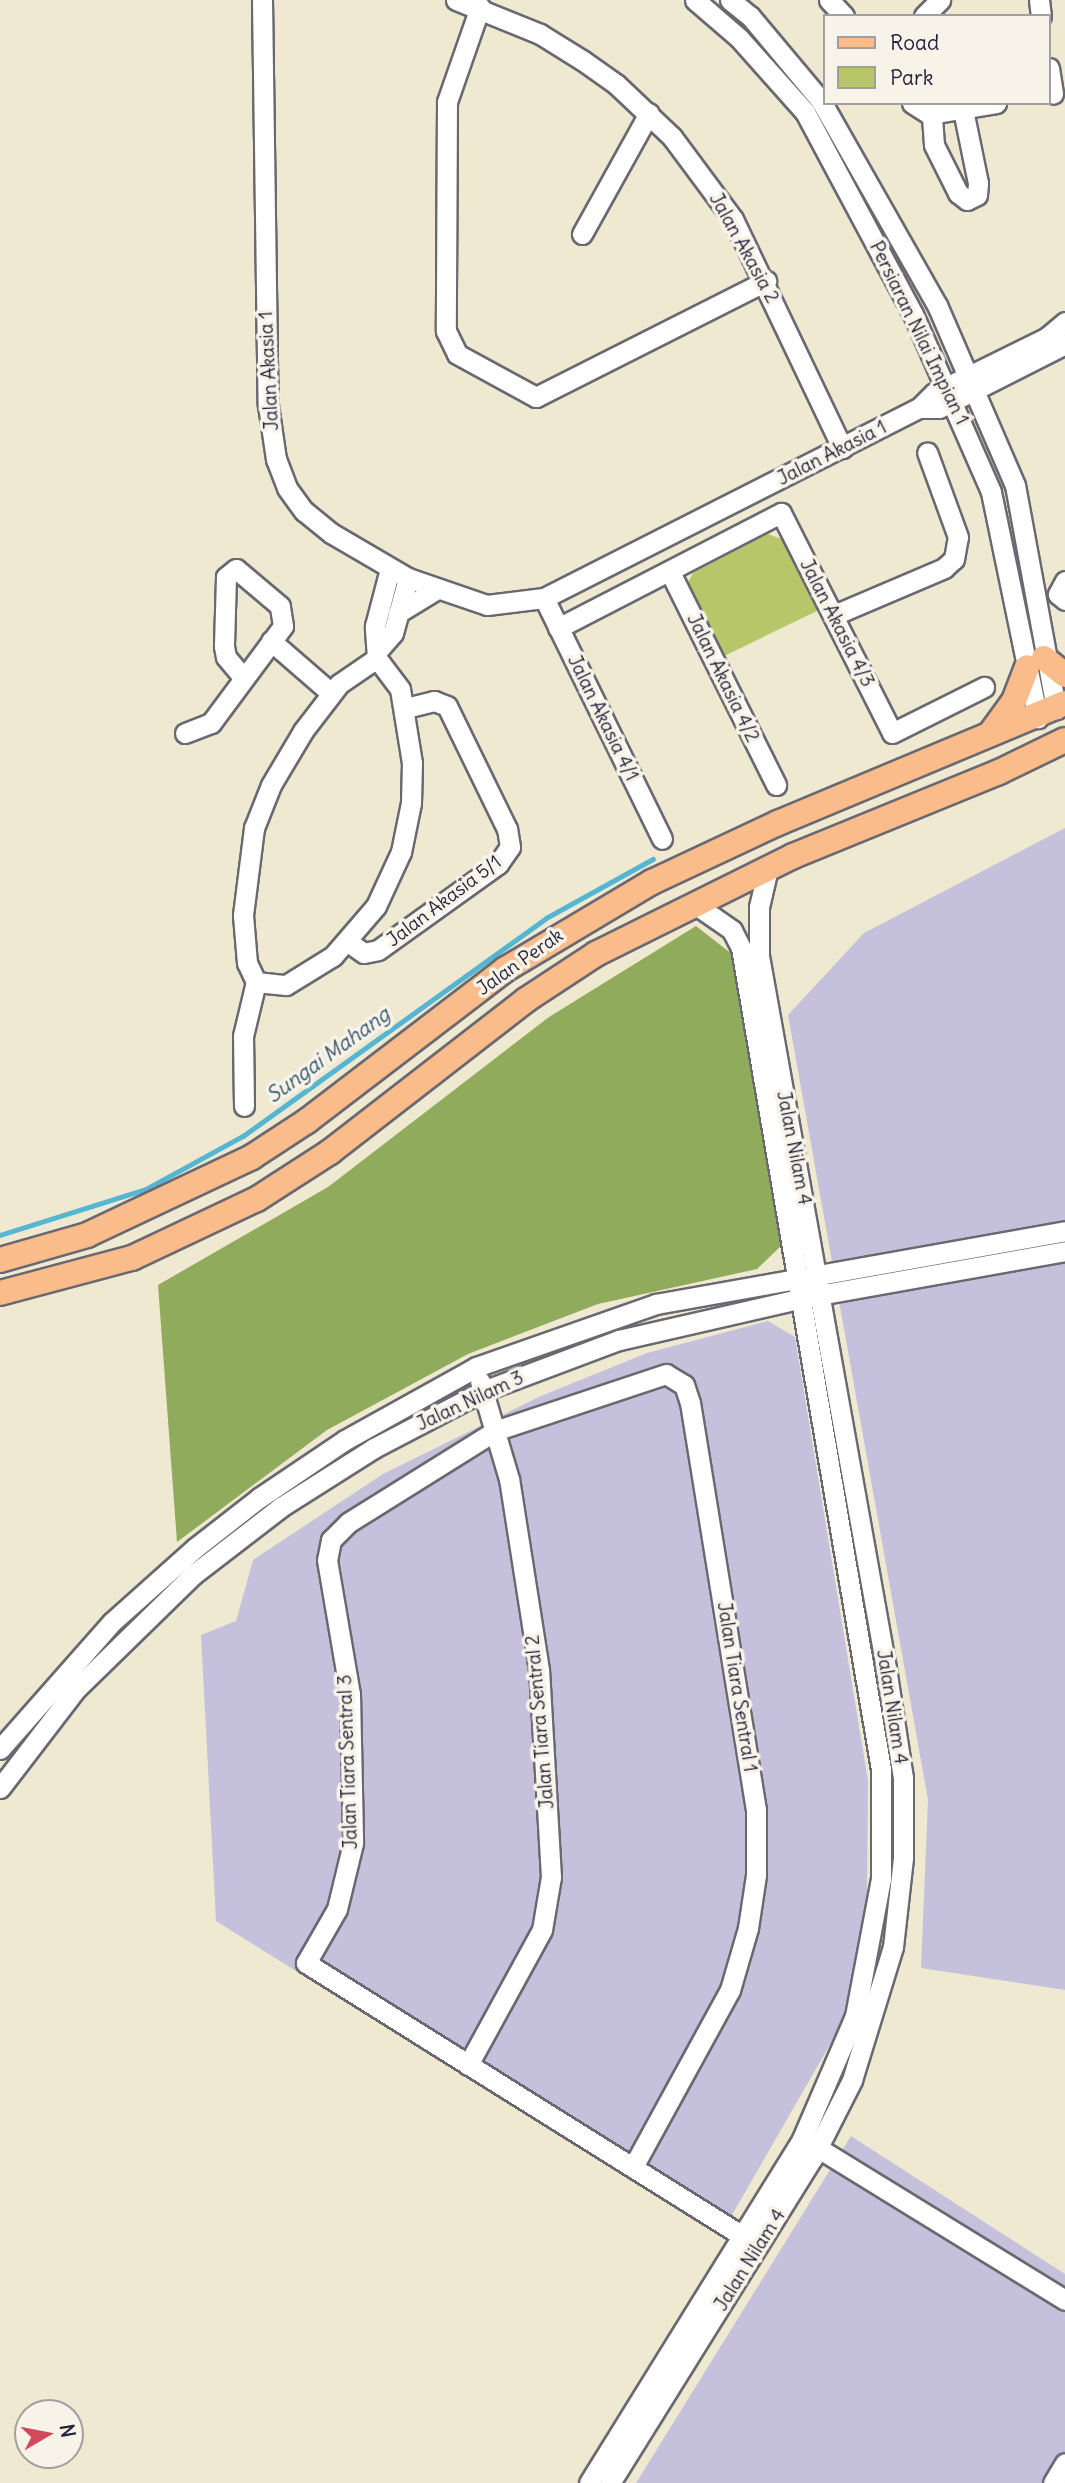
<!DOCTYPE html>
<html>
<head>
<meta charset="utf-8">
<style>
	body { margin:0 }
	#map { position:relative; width:1065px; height:2483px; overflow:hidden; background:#efe9d1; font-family:Delius,sans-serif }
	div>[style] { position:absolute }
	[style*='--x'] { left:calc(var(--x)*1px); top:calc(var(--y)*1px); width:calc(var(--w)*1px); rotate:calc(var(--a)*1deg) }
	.industrial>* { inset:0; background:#c5c0db }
	.green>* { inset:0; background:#b7c668 }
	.forest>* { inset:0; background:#91ab5c }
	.stream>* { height:4.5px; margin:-2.25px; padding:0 2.25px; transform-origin:2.25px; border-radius:2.25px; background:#54b6d3 }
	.roads { filter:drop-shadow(2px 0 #6a6870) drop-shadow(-2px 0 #6a6870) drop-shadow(0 2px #6a6870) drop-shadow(0 -2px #6a6870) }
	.minor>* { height:19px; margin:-9.5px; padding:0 9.5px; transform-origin:9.5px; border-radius:9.5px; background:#fff }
	.major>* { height:24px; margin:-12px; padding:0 12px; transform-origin:12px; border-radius:12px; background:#f9bc8a }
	span { translate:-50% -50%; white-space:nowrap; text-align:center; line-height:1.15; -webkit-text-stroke:7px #f7f3e8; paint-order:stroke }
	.street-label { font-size:19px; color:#22223b }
	.water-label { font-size:21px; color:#345670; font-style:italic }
	.legend { position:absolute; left:823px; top:14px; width:228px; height:91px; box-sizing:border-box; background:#f7f3e8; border:2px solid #a29fa3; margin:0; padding:9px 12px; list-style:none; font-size:21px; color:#22223b }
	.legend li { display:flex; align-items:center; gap:14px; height:35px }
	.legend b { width:35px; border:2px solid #a29fa3 }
	.north { position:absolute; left:14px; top:2399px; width:70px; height:70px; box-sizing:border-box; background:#f7f3e8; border:2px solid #a29fa3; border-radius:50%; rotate:80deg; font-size:19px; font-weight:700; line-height:28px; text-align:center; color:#22223b }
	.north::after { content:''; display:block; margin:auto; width:24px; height:32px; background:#d1495b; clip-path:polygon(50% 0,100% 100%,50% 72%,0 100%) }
</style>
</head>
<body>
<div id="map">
	<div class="industrial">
		<i style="clip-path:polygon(1065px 828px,1065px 1990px,921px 1968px,928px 1800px,788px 1015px,864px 933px)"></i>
		<i style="clip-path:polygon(768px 1321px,795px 1337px,868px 1781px,867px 1893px,844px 2020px,720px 2236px,216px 1921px,201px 1635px,236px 1621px,253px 1560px,383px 1474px,541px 1396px,647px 1353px)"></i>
		<i style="clip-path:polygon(851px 2136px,1065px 2274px,1065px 2483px,636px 2483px)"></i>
	</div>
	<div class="green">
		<i style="clip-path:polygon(768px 534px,784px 540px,819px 610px,724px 656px,687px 584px,693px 573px)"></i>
	</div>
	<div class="forest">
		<i style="clip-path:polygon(696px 926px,732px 954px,783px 1244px,757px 1269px,598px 1304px,468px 1354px,327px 1430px,177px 1542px,158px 1285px,328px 1187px,549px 1017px)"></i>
	</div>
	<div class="stream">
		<i style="--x:0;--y:1235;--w:153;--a:-17.5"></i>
		<i style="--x:146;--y:1189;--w:111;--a:-28.7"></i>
		<i style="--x:243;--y:1136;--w:373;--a:-35.7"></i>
		<i style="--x:546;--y:918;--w:122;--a:-28.9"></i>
	</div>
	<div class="roads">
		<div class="minor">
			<i style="--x:262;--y:0;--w:405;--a:89.2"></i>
			<i style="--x:268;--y:405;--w:55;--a:81.6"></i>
			<i style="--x:276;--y:459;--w:31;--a:69"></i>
			<i style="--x:287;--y:488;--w:29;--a:54"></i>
			<i style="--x:304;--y:511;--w:35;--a:39"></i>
			<i style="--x:331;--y:533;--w:89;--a:30.3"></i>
			<i style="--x:408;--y:578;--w:83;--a:18.9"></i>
			<i style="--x:487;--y:605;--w:57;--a:-7"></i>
			<i style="--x:544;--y:598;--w:420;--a:-26.9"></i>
			<i style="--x:919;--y:408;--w:21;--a:-45"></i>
			<i style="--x:934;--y:393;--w:125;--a:-26.2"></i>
			<i style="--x:1046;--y:338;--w:25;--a:-40"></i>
			<i style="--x:456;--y:0;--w:91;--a:22"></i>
			<i style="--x:540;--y:34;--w:49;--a:31.8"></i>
			<i style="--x:582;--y:60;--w:42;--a:35.2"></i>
			<i style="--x:616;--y:84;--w:77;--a:43.4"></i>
			<i style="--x:672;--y:137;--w:102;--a:53.4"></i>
			<i style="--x:733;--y:219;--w:254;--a:64.5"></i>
			<i style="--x:695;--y:0;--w:58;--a:40.8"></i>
			<i style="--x:739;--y:38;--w:99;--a:48.3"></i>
			<i style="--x:805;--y:112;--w:229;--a:61.9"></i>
			<i style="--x:913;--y:314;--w:194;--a:66.3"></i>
			<i style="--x:991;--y:492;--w:231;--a:78.3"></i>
			<i style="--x:730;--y:0;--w:26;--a:39"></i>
			<i style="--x:750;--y:16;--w:111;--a:50.1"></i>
			<i style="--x:821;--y:101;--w:235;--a:60.4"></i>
			<i style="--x:937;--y:305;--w:196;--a:66.6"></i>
			<i style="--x:1015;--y:485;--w:228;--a:79.6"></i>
			<i style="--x:829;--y:0;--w:22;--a:47"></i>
			<i style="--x:1039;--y:0;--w:16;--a:83"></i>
			<i style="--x:480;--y:7;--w:101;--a:109.2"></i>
			<i style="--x:447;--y:102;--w:229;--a:90.3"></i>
			<i style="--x:446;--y:331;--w:25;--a:64"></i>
			<i style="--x:457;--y:354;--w:90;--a:28.6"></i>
			<i style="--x:536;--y:397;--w:258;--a:-26.8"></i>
			<i style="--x:924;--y:16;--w:23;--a:-45"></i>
			<i style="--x:1049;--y:68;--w:26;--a:81"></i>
			<i style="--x:912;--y:103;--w:20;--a:33"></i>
			<i style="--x:929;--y:114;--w:68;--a:-9.3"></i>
			<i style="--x:931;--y:103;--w:42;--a:85.9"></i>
			<i style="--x:934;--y:145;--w:54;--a:63.4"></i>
			<i style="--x:958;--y:193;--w:11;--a:38"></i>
			<i style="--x:967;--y:200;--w:11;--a:-27"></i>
			<i style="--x:977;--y:195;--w:12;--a:-85"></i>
			<i style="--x:978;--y:183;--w:75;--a:-101.6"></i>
			<i style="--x:582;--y:234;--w:138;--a:-61"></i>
			<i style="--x:919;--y:408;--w:20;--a:0"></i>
			<i style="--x:939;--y:408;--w:141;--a:-26.9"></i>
			<i style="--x:670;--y:572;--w:238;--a:63.5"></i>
			<i style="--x:1065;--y:581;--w:15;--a:118"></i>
			<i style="--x:1058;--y:594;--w:9;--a:41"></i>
			<i style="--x:544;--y:598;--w:268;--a:63.9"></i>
			<i style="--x:398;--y:613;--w:46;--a:-31.6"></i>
			<i style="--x:834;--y:615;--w:120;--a:-23.1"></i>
			<i style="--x:944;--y:568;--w:13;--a:-42"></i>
			<i style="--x:954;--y:559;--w:22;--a:-80"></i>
			<i style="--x:958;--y:537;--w:90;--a:-110"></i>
			<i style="--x:558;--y:628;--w:251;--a:-27.3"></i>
			<i style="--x:781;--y:513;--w:246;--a:63.2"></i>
			<i style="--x:892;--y:733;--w:103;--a:-26.6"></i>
			<i style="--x:271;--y:641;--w:79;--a:40.9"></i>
			<i style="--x:379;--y:649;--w:21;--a:-49"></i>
			<i style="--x:393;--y:633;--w:57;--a:-74.7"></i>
			<i style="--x:377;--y:658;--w:32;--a:-94"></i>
			<i style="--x:375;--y:626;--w:59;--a:-75.3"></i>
			<i style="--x:185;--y:733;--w:28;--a:-21"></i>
			<i style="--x:211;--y:723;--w:121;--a:-53.4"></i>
			<i style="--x:283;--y:626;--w:20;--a:-99"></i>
			<i style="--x:280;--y:606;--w:57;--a:-139.9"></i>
			<i style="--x:236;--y:569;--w:13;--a:141"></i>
			<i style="--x:226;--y:577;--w:69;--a:91.7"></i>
			<i style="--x:224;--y:646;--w:11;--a:80"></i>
			<i style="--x:226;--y:657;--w:25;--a:50"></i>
			<i style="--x:348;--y:942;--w:19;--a:35"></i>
			<i style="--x:364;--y:953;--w:14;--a:-12"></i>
			<i style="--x:378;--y:950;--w:148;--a:-35.6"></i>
			<i style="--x:498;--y:864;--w:21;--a:-55"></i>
			<i style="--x:510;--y:847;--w:18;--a:-99"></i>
			<i style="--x:507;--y:829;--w:137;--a:-116"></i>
			<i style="--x:447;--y:706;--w:14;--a:-159"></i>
			<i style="--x:434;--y:701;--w:29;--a:166"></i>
			<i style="--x:256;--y:982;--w:30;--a:6"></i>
			<i style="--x:286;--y:985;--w:55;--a:-31.7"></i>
			<i style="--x:333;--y:956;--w:66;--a:-49.3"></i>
			<i style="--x:376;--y:906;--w:60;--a:-65.2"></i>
			<i style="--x:401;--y:852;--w:50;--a:-78.5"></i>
			<i style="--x:411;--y:803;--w:40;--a:-88.6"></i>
			<i style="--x:412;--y:763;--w:75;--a:-99.2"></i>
			<i style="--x:400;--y:689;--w:39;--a:-127"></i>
			<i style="--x:256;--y:982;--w:21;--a:-115"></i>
			<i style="--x:247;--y:963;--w:48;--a:-94.8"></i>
			<i style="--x:243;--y:915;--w:88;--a:-82.8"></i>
			<i style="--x:254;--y:828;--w:46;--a:-68.4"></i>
			<i style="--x:271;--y:785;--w:63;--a:-59.3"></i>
			<i style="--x:303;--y:731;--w:59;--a:-52.5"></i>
			<i style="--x:339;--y:684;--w:46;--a:-34.4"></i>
			<i style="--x:244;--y:1106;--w:70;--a:-90.8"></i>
			<i style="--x:243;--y:1036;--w:56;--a:-76.5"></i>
			<i style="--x:0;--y:1749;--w:169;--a:-48.6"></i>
			<i style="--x:112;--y:1622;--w:111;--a:-41.7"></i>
			<i style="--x:195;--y:1548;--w:81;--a:-38"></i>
			<i style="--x:259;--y:1498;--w:104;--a:-34"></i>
			<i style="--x:345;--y:1440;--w:150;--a:-29.1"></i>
			<i style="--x:476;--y:1367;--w:191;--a:-19.3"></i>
			<i style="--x:656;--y:1304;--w:415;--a:-10.1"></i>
			<i style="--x:0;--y:1788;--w:125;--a:-52.5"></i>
			<i style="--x:76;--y:1689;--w:165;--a:-44.3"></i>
			<i style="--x:194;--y:1574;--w:110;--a:-37.6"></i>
			<i style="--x:281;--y:1507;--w:110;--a:-32.4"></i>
			<i style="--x:374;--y:1448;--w:123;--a:-27.6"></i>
			<i style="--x:483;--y:1391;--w:145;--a:-20.6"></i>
			<i style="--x:619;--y:1340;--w:188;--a:-12.9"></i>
			<i style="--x:802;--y:1298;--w:267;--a:-10.1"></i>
			<i style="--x:468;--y:2065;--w:154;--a:-61.3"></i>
			<i style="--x:542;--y:1930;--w:54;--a:-80.4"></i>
			<i style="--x:551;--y:1877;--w:207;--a:-93.3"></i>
			<i style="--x:539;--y:1670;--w:193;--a:-98.9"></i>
			<i style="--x:509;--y:1479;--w:102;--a:-106.5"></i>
			<i style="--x:818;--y:2148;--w:290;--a:31.6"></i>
			<i style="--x:633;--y:2167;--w:202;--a:-61.3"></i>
			<i style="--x:730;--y:1990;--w:65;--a:-73.8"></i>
			<i style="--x:748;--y:1928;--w:54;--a:-81.4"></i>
			<i style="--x:756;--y:1875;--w:65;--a:-90"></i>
			<i style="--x:756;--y:1810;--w:412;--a:-99.2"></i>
			<i style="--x:690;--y:1403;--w:19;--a:-108"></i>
			<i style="--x:684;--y:1385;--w:21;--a:-149"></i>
			<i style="--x:666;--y:1374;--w:180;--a:161.6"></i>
			<i style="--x:495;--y:1431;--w:173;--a:148"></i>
			<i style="--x:348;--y:1523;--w:24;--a:135"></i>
			<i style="--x:331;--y:1540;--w:20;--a:101"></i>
			<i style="--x:327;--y:1560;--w:136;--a:80.3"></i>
			<i style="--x:350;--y:1694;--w:149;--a:88.8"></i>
			<i style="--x:353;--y:1843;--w:68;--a:103.6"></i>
			<i style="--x:337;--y:1909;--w:62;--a:119.9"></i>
			<i style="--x:306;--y:1963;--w:513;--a:32.02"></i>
			<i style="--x:589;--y:2483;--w:405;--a:-58.2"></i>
			<i style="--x:802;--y:2139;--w:134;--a:-66.7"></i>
			<i style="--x:855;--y:2016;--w:139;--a:-79.3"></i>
			<i style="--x:881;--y:1879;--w:110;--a:-90"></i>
			<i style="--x:881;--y:1769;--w:833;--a:-99.68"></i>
			<i style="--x:741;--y:948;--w:20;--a:-117"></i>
			<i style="--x:732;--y:930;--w:47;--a:-145.3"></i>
			<i style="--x:610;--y:2483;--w:382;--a:-58.1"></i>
			<i style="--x:812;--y:2159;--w:89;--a:-63.1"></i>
			<i style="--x:852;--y:2080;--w:139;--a:-72.9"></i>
			<i style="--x:893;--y:1947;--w:90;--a:-83.6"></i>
			<i style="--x:903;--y:1858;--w:80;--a:-90"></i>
			<i style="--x:903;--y:1778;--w:111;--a:-98.8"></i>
			<i style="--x:886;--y:1668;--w:723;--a:-100.11"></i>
			<i style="--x:759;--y:956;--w:49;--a:-90"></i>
			<i style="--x:759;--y:907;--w:40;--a:-77"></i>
			<i style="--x:1053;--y:2483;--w:23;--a:-59"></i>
		</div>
		<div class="major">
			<i style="--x:1044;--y:658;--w:27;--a:39"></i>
			<i style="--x:990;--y:734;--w:41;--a:-54"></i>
			<i style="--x:1014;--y:701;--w:36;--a:-69"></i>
			<i style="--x:0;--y:1260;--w:91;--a:-16"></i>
			<i style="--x:87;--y:1235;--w:183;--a:-25.3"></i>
			<i style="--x:252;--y:1157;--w:66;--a:-33.2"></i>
			<i style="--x:307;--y:1121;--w:250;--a:-37.4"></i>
			<i style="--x:506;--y:969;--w:170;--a:-30.8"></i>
			<i style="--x:652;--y:882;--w:139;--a:-25.1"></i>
			<i style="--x:778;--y:823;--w:311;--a:-22.7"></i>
			<i style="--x:0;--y:1293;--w:137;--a:-14.9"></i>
			<i style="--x:132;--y:1258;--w:138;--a:-25.3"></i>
			<i style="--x:257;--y:1199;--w:87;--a:-32.8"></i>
			<i style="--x:330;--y:1152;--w:248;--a:-37.8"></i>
			<i style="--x:526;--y:1000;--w:84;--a:-33.3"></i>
			<i style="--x:596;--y:954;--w:220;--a:-26.4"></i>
			<i style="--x:793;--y:856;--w:222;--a:-22.2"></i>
			<i style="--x:999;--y:772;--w:73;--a:-25.9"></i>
		</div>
	</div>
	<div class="street-label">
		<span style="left:744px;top:248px;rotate:61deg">Jalan Akasia 2</span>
		<span style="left:919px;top:333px;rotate:64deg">Persiaran Nilai Impian 1</span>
		<span style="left:269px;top:371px;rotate:-93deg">Jalan Akasia 1</span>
		<span style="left:832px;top:453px;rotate:-27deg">Jalan Akasia 1</span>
		<span style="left:837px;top:623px;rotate:63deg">Jalan Akasia 4/3</span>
		<span style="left:723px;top:678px;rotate:64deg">Jalan Akasia 4/2</span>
		<span style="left:603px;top:718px;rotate:64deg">Jalan Akasia 4/1</span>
		<span style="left:444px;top:901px;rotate:-37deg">Jalan Akasia 5/1</span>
		<span style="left:520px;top:962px;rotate:-35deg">Jalan Perak</span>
		<span style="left:794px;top:1148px;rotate:79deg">Jalan Nilam 4</span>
		<span style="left:470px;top:1401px;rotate:-25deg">Jalan Nilam 3</span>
		<span style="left:737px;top:1687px;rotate:81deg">Jalan Tiara Sentral 1</span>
		<span style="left:892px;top:1707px;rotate:81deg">Jalan Nilam 4</span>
		<span style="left:540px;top:1722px;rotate:-95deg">Jalan Tiara Sentral 2</span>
		<span style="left:348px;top:1762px;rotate:-92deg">Jalan Tiara Sentral 3</span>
		<span style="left:750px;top:2260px;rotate:-58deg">Jalan Nilam 4</span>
	</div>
	<div class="water-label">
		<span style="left:328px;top:1055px;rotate:-36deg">Sungai Mahang</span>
	</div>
	<ul class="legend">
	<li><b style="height:9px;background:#f9bc8a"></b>Road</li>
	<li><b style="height:19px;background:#b7c668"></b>Park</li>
	</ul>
	<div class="north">N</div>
</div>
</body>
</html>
